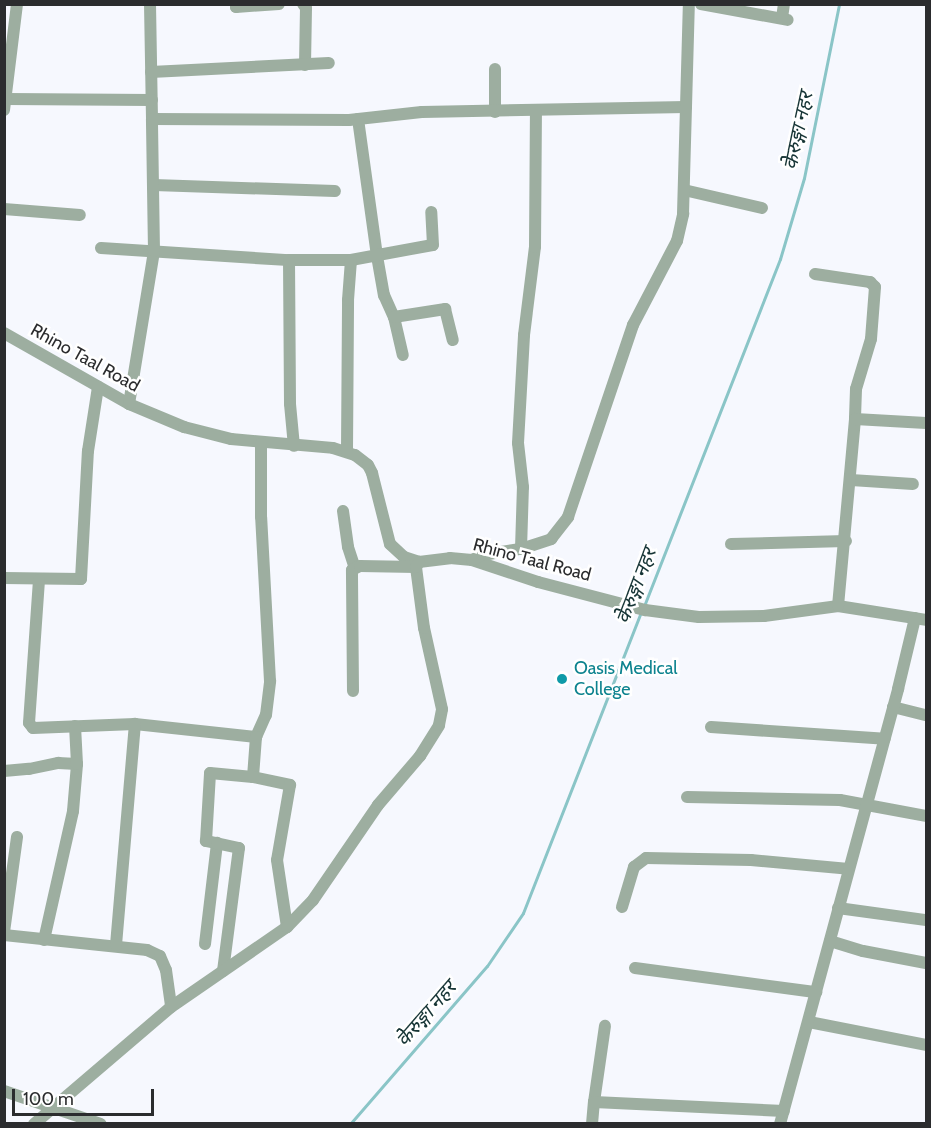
<!DOCTYPE html>
<html>
<head>
<meta charset="utf-8">
<style>
	body { margin:0 }
	#map { position:relative; width:931px; height:1128px; overflow:hidden; background:#f6f8fe; font-family:Cabin,"Noto Sans Devanagari",sans-serif }
	div>[style] { position:absolute }
	[style*='--x'] { left:calc(var(--x)*1px); top:calc(var(--y)*1px); width:calc(var(--w)*1px); rotate:calc(var(--a)*1deg) }
	.stream>* { height:3px; margin:-1.5px; padding:0 1.5px; transform-origin:1.5px; border-radius:1.5px; background:#8ac5c7 }
	.minor>* { height:12px; margin:-6px; padding:0 6px; transform-origin:6px; border-radius:6px; background:#9daea0 }
	.dots>* { width:16px; height:16px; translate:-50% -50%; box-sizing:border-box; border:3px solid #fff; border-radius:50% }
	span { translate:-50% -50%; white-space:nowrap; text-align:center; line-height:1.15; -webkit-text-stroke:5px #fff; paint-order:stroke }
	.street-label { font-size:18px; color:#2b2c2e }
	.culture-label { font-size:18px; color:#0d838f }
	.left { translate:0 -50%; text-align:left }
	.water-label { font-size:20px; color:#173536; font-style:italic }
	.frame { position:absolute; inset:0; border:6px solid #2b2c2e; pointer-events:none }
	.scale { position:absolute; left:12px; top:1089px; width:142px; height:27px; box-sizing:border-box; border:3px solid #2b2c2e; border-top:0; padding-left:8px; font-size:18px; line-height:21px; white-space:nowrap; color:#2b2c2e; -webkit-text-stroke:4px #fff; paint-order:stroke }
</style>
</head>
<body>
<div id="map">
	<div class="stream">
		<i style="--x:644;--y:606;--w:373;--a:-68.6"></i>
		<i style="--x:780;--y:259;--w:84;--a:-73.5"></i>
		<i style="--x:804;--y:178;--w:177;--a:-78.6"></i>
		<i style="--x:350;--y:1124;--w:209;--a:-49.1"></i>
		<i style="--x:487;--y:966;--w:64;--a:-55.8"></i>
		<i style="--x:523;--y:913;--w:323;--a:-68.6"></i>
	</div>
	<div class="minor">
		<i style="--x:150;--y:4;--w:115;--a:89"></i>
		<i style="--x:236;--y:4;--w:3;--a:90"></i>
		<i style="--x:236;--y:7;--w:43;--a:-4"></i>
		<i style="--x:303;--y:4;--w:5;--a:53"></i>
		<i style="--x:306;--y:8;--w:57;--a:91"></i>
		<i style="--x:701;--y:4;--w:88;--a:10.4"></i>
		<i style="--x:782;--y:18;--w:14;--a:-82"></i>
		<i style="--x:151;--y:72;--w:178;--a:-2.9"></i>
		<i style="--x:7;--y:99;--w:145;--a:0.4"></i>
		<i style="--x:4;--y:110;--w:107;--a:-83"></i>
		<i style="--x:495;--y:112;--w:43;--a:-90"></i>
		<i style="--x:358;--y:119;--w:138;--a:82.1"></i>
		<i style="--x:377;--y:256;--w:40;--a:80"></i>
		<i style="--x:384;--y:295;--w:24;--a:66"></i>
		<i style="--x:394;--y:317;--w:39;--a:77"></i>
		<i style="--x:154;--y:185;--w:181;--a:1.9"></i>
		<i style="--x:684;--y:190;--w:80;--a:13"></i>
		<i style="--x:4;--y:209;--w:76;--a:4.5"></i>
		<i style="--x:101;--y:248;--w:188;--a:3.7"></i>
		<i style="--x:289;--y:260;--w:62;--a:0"></i>
		<i style="--x:351;--y:260;--w:83;--a:-10.4"></i>
		<i style="--x:433;--y:245;--w:33;--a:-93"></i>
		<i style="--x:289;--y:260;--w:144;--a:89.6"></i>
		<i style="--x:290;--y:404;--w:42;--a:84.6"></i>
		<i style="--x:815;--y:274;--w:56;--a:8.3"></i>
		<i style="--x:870;--y:282;--w:7;--a:45"></i>
		<i style="--x:875;--y:287;--w:52;--a:94.4"></i>
		<i style="--x:871;--y:339;--w:52;--a:106.7"></i>
		<i style="--x:856;--y:389;--w:30;--a:92"></i>
		<i style="--x:394;--y:317;--w:52;--a:-8.9"></i>
		<i style="--x:445;--y:309;--w:32;--a:76"></i>
		<i style="--x:4;--y:333;--w:144;--a:29.6"></i>
		<i style="--x:129;--y:404;--w:60;--a:22.7"></i>
		<i style="--x:184;--y:427;--w:49;--a:14.3"></i>
		<i style="--x:231;--y:439;--w:102;--a:5"></i>
		<i style="--x:333;--y:448;--w:23;--a:18"></i>
		<i style="--x:355;--y:455;--w:16;--a:38"></i>
		<i style="--x:368;--y:465;--w:9;--a:63"></i>
		<i style="--x:372;--y:473;--w:73;--a:75.8"></i>
		<i style="--x:390;--y:544;--w:19;--a:43"></i>
		<i style="--x:404;--y:557;--w:16;--a:18"></i>
		<i style="--x:419;--y:562;--w:31;--a:-7"></i>
		<i style="--x:450;--y:558;--w:22;--a:5"></i>
		<i style="--x:472;--y:560;--w:70;--a:18.4"></i>
		<i style="--x:538;--y:582;--w:111;--a:14.7"></i>
		<i style="--x:645;--y:610;--w:54;--a:7.4"></i>
		<i style="--x:699;--y:617;--w:65;--a:-0.9"></i>
		<i style="--x:764;--y:616;--w:75;--a:-7.7"></i>
		<i style="--x:838;--y:606;--w:89;--a:9"></i>
		<i style="--x:129;--y:404;--w:155;--a:-80.7"></i>
		<i style="--x:154;--y:251;--w:132;--a:-90.9"></i>
		<i style="--x:152;--y:119;--w:197;--a:0.3"></i>
		<i style="--x:349;--y:120;--w:73;--a:-6.3"></i>
		<i style="--x:422;--y:112;--w:264;--a:-1.1"></i>
		<i style="--x:347;--y:451;--w:151;--a:-89.6"></i>
		<i style="--x:348;--y:300;--w:40;--a:-85.7"></i>
		<i style="--x:851;--y:480;--w:62;--a:3.7"></i>
		<i style="--x:343;--y:511;--w:36;--a:82"></i>
		<i style="--x:348;--y:547;--w:22;--a:72"></i>
		<i style="--x:731;--y:544;--w:115;--a:-1.5"></i>
		<i style="--x:521;--y:549;--w:62;--a:-88.2"></i>
		<i style="--x:523;--y:487;--w:44;--a:-96.5"></i>
		<i style="--x:518;--y:443;--w:108;--a:-86.8"></i>
		<i style="--x:524;--y:335;--w:89;--a:-82.9"></i>
		<i style="--x:535;--y:247;--w:136;--a:-89.6"></i>
		<i style="--x:472;--y:560;--w:11;--a:-27"></i>
		<i style="--x:482;--y:555;--w:39;--a:-9"></i>
		<i style="--x:521;--y:549;--w:32;--a:-18"></i>
		<i style="--x:551;--y:539;--w:28;--a:-52"></i>
		<i style="--x:568;--y:517;--w:203;--a:-71.3"></i>
		<i style="--x:633;--y:325;--w:95;--a:-62.4"></i>
		<i style="--x:677;--y:241;--w:28;--a:-77"></i>
		<i style="--x:683;--y:214;--w:210;--a:-88.4"></i>
		<i style="--x:4;--y:578;--w:77;--a:0.7"></i>
		<i style="--x:81;--y:579;--w:128;--a:-86.9"></i>
		<i style="--x:88;--y:451;--w:65;--a:-81.1"></i>
		<i style="--x:39;--y:580;--w:143;--a:94"></i>
		<i style="--x:29;--y:723;--w:6;--a:51"></i>
		<i style="--x:33;--y:728;--w:102;--a:-2.2"></i>
		<i style="--x:135;--y:724;--w:122;--a:6.1"></i>
		<i style="--x:256;--y:737;--w:24;--a:-66"></i>
		<i style="--x:266;--y:715;--w:34;--a:-83"></i>
		<i style="--x:270;--y:681;--w:164;--a:-93.1"></i>
		<i style="--x:261;--y:517;--w:73;--a:-90"></i>
		<i style="--x:838;--y:606;--w:188;--a:-84.8"></i>
		<i style="--x:855;--y:419;--w:71;--a:3.2"></i>
		<i style="--x:353;--y:691;--w:121;--a:-90.5"></i>
		<i style="--x:352;--y:570;--w:9;--a:-27"></i>
		<i style="--x:360;--y:566;--w:56;--a:1"></i>
		<i style="--x:893;--y:707;--w:34;--a:14"></i>
		<i style="--x:711;--y:727;--w:174;--a:3.9"></i>
		<i style="--x:256;--y:737;--w:40;--a:94.3"></i>
		<i style="--x:253;--y:777;--w:38;--a:12"></i>
		<i style="--x:290;--y:785;--w:76;--a:99.8"></i>
		<i style="--x:277;--y:860;--w:68;--a:81.5"></i>
		<i style="--x:4;--y:771;--w:25;--a:-5"></i>
		<i style="--x:29;--y:769;--w:30;--a:-12"></i>
		<i style="--x:58;--y:763;--w:19;--a:3"></i>
		<i style="--x:687;--y:797;--w:153;--a:1.1"></i>
		<i style="--x:840;--y:800;--w:87;--a:10.5"></i>
		<i style="--x:622;--y:907;--w:42;--a:-73.3"></i>
		<i style="--x:634;--y:867;--w:15;--a:-37"></i>
		<i style="--x:646;--y:858;--w:105;--a:1.1"></i>
		<i style="--x:751;--y:860;--w:98;--a:5.2"></i>
		<i style="--x:838;--y:908;--w:89;--a:7.8"></i>
		<i style="--x:4;--y:932;--w:96;--a:-82.2"></i>
		<i style="--x:4;--y:935;--w:144;--a:6"></i>
		<i style="--x:147;--y:950;--w:14;--a:25"></i>
		<i style="--x:160;--y:956;--w:15;--a:67"></i>
		<i style="--x:166;--y:970;--w:37;--a:82"></i>
		<i style="--x:44;--y:940;--w:132;--a:-77.3"></i>
		<i style="--x:73;--y:811;--w:47;--a:-85.1"></i>
		<i style="--x:77;--y:764;--w:38;--a:-93"></i>
		<i style="--x:830;--y:941;--w:34;--a:17"></i>
		<i style="--x:863;--y:951;--w:64;--a:10.8"></i>
		<i style="--x:205;--y:944;--w:102;--a:-83.2"></i>
		<i style="--x:116;--y:945;--w:222;--a:-85.1"></i>
		<i style="--x:635;--y:968;--w:183;--a:7.6"></i>
		<i style="--x:223;--y:971;--w:124;--a:-82.6"></i>
		<i style="--x:239;--y:848;--w:34;--a:-168"></i>
		<i style="--x:206;--y:841;--w:68;--a:-86.6"></i>
		<i style="--x:210;--y:773;--w:43;--a:5.3"></i>
		<i style="--x:809;--y:1022;--w:119;--a:11.1"></i>
		<i style="--x:4;--y:1091;--w:102;--a:18.8"></i>
		<i style="--x:594;--y:1102;--w:77;--a:-81.8"></i>
		<i style="--x:34;--y:1124;--w:180;--a:-40.5"></i>
		<i style="--x:171;--y:1007;--w:141;--a:-34.6"></i>
		<i style="--x:287;--y:927;--w:37;--a:-46"></i>
		<i style="--x:313;--y:900;--w:115;--a:-55.6"></i>
		<i style="--x:378;--y:805;--w:65;--a:-49.4"></i>
		<i style="--x:420;--y:756;--w:36;--a:-58"></i>
		<i style="--x:439;--y:725;--w:16;--a:-79"></i>
		<i style="--x:442;--y:709;--w:83;--a:-102.5"></i>
		<i style="--x:424;--y:628;--w:62;--a:-97.5"></i>
		<i style="--x:416;--y:567;--w:6;--a:-59"></i>
		<i style="--x:592;--y:1124;--w:22;--a:-85"></i>
		<i style="--x:594;--y:1102;--w:190;--a:2.7"></i>
		<i style="--x:780;--y:1124;--w:451;--a:-74.8"></i>
		<i style="--x:898;--y:689;--w:73;--a:-76.5"></i>
	</div>
	<div class="dots">
		<i style="left:562px;top:679px;background:#0f9aa8"></i>
	</div>
	<div class="street-label">
		<span style="left:85px;top:358px;rotate:29deg">Rhino Taal Road</span>
		<span style="left:532px;top:560px;rotate:15deg">Rhino Taal Road</span>
	</div>
	<div class="culture-label">
		<span class="left" style="left:574px;top:679px">Oasis Medical<br>College</span>
	</div>
	<div class="water-label">
		<span style="left:798px;top:131px;rotate:-78deg">केेरुङ्गा नहर</span>
		<span style="left:636px;top:586px;rotate:-69deg">केेरुङ्गा नहर</span>
		<span style="left:426px;top:1014px;rotate:-49deg">केेरुङ्गा नहर</span>
	</div>
	<div class="frame"></div>
	<div class="scale">100 m</div>
</div>
</body>
</html>
